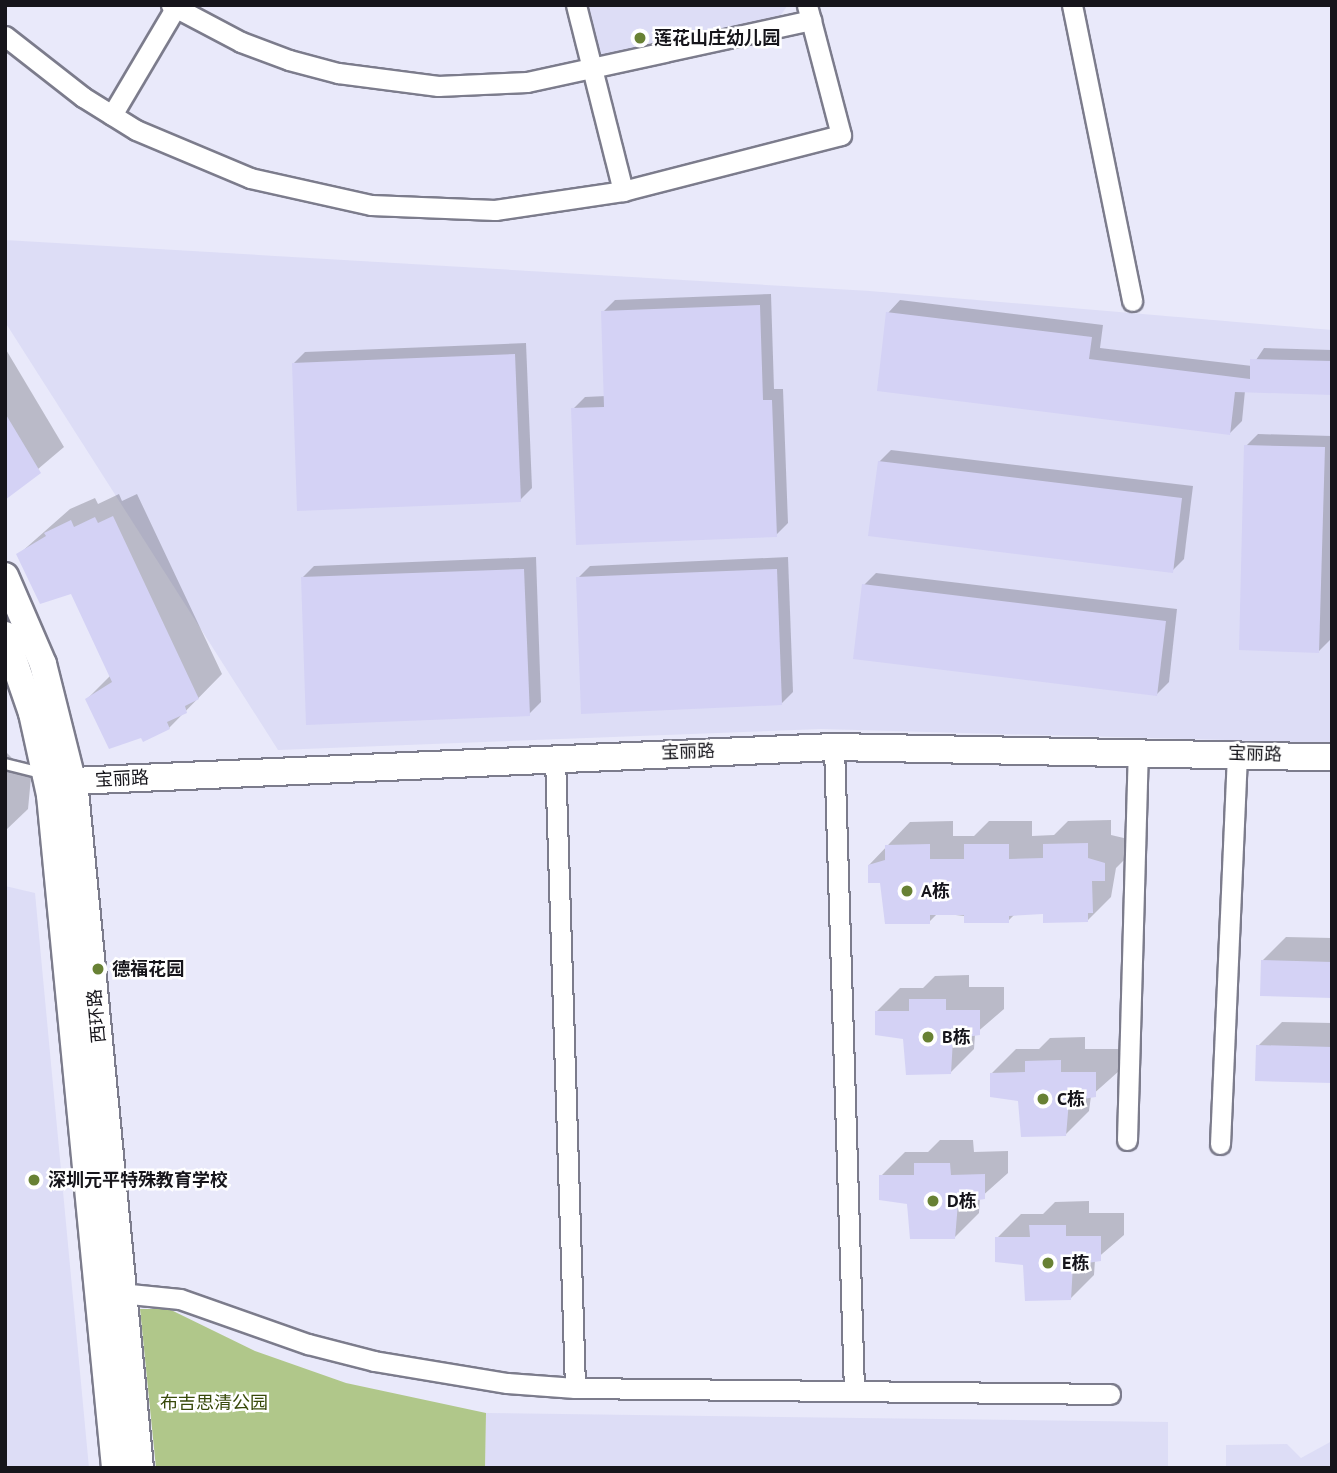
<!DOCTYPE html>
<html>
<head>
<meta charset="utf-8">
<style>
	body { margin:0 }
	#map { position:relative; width:1337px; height:1473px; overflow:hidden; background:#e9e9fa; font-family:"PT Sans","Noto Sans SC",sans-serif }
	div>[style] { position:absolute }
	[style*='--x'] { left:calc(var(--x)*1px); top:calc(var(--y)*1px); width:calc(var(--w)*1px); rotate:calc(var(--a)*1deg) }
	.built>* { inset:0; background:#ddddf6 }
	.green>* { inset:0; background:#b0c78a }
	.shadow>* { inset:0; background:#0003 }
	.building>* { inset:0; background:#d4d2f5 }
	.roads { filter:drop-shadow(2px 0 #7c7c8c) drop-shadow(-2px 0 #7c7c8c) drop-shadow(0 2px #7c7c8c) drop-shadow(0 -2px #7c7c8c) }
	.lane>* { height:10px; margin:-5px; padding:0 5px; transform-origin:5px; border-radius:5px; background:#fff }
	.street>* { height:19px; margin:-9.5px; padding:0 9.5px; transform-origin:9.5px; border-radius:9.5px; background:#fff }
	.secondary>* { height:26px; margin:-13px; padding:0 13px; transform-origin:13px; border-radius:13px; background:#fff }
	.dots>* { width:19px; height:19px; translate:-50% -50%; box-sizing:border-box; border:4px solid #fff; border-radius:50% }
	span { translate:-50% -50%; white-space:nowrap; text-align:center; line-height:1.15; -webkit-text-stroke:5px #fff; paint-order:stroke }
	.poi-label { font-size:18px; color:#16151b; font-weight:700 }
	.left { translate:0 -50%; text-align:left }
	.street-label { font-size:18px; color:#16151b }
	.park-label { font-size:18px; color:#374909 }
	.frame { position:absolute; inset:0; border:7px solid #16151b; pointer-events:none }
</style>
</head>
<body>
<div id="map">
	<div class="built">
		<i style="clip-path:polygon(583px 5px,787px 5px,787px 6px,781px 15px,597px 61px)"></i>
		<i style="clip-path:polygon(5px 240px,870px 291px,1332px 330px,1332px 743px,821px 729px,278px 750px,5px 322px)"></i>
		<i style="clip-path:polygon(5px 886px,35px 893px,89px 1468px,5px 1468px)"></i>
		<i style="clip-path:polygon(486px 1413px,1168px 1422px,1168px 1468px,485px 1468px)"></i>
		<i style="clip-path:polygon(1332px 1441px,1332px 1468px,1226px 1468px,1226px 1445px,1287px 1444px,1301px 1458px)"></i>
	</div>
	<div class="green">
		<i style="clip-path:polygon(140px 1309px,169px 1309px,255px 1351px,346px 1383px,486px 1413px,485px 1468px,156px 1468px)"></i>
	</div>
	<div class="shadow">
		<i style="clip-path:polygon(771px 294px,774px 389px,783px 389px,788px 523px,776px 535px,573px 409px,585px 397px,606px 396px,603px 312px,615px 300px)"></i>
		<i style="clip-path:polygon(900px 300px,1103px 325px,1100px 348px,1252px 366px,1264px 348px,1332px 350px,1332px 393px,1245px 391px,1242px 421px,1230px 433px,888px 313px)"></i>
		<i style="clip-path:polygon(526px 343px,532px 488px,520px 500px,293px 364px,305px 352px)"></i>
		<i style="clip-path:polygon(5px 348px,64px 447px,5px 497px)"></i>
		<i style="clip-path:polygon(1258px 434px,1332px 436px,1331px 639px,1319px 651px,1246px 446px)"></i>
		<i style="clip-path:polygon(891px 450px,1193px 486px,1184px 559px,1172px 571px,879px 462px)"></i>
		<i style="clip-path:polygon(119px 494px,122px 501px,137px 494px,222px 674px,169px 728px,87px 699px,111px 675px,72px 592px,19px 554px,70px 509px,95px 498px,98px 504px)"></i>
		<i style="clip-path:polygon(536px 557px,541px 702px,529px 714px,302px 578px,314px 566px)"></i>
		<i style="clip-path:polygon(788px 557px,793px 692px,781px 704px,578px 578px,590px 566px)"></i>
		<i style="clip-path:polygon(876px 573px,1177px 609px,1169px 682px,1157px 694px,864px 585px)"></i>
		<i style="clip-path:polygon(5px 751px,31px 777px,28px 809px,5px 831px)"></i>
		<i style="clip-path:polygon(1111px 820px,1111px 835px,1128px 839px,1128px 856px,1116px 868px,1111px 897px,1087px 921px,1045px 912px,1015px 914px,1008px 921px,938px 913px,929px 922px,869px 865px,910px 822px,953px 821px,953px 836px,974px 836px,989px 821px,1032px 821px,1032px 836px,1054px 835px,1068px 821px)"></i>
		<i style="clip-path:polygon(1286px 937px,1332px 938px,1332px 997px,1262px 961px)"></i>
		<i style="clip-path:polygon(969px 975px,969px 987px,1004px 987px,1004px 1009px,975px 1034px,974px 1049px,950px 1073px,876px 1012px,900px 988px,923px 988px,935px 976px)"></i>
		<i style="clip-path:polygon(1282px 1022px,1332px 1023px,1332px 1081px,1258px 1046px)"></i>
		<i style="clip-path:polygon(1085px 1037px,1085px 1049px,1119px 1049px,1119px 1071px,1091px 1096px,1089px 1111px,1065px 1135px,992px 1073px,1016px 1049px,1039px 1049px,1050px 1038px)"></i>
		<i style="clip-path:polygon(940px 1140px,973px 1140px,974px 1152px,1008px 1151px,1008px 1173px,980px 1198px,979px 1213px,955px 1237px,881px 1176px,905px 1152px,928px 1152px)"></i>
		<i style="clip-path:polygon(1089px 1201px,1089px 1213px,1124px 1213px,1124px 1235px,1095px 1260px,1094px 1275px,1070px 1299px,997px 1238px,1021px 1214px,1043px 1214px,1055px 1202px)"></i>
	</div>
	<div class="building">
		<i style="clip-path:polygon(760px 305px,763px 400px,772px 400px,777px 537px,576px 545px,571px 408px,604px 407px,601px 311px)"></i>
		<i style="clip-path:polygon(886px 312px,1092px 337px,1089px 359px,1250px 379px,1250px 359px,1332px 361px,1332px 395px,1235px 392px,1230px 435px,877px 391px)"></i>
		<i style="clip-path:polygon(515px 354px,521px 502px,297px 511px,292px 363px)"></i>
		<i style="clip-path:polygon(5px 413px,41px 473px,5px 500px)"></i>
		<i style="clip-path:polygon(1244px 445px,1325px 447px,1319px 653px,1239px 650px)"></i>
		<i style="clip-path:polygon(878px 461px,1182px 498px,1173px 573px,868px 536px)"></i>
		<i style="clip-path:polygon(113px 516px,199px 699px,185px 706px,187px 713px,167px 722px,170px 729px,143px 742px,141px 738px,109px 749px,85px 699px,112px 682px,71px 594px,40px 604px,16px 554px,46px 536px,44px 533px,71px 520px,74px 527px,95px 517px,98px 523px)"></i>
		<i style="clip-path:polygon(524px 569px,530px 716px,306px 725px,301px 577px)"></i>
		<i style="clip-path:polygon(777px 569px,782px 705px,581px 714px,576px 577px)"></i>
		<i style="clip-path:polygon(862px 584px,1166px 621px,1157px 696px,853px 659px)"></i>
		<i style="clip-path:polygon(1088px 843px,1088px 858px,1105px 863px,1105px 881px,1092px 881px,1093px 913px,1088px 913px,1088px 922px,1043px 923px,1043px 914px,1009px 916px,1009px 923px,964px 923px,964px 915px,930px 915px,930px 924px,885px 924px,880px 883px,868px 883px,868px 865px,885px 860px,885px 845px,930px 844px,930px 859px,964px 859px,964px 844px,1009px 844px,1009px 859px,1043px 858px,1043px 844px)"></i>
		<i style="clip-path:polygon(1261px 960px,1332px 962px,1332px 998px,1260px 996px)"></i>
		<i style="clip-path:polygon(909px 999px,946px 999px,946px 1010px,980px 1010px,980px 1035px,953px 1039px,951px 1074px,906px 1075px,903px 1039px,875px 1035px,875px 1011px,909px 1011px)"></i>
		<i style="clip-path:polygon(1256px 1045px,1332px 1047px,1332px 1083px,1255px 1081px)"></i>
		<i style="clip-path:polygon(1061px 1060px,1061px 1072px,1096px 1072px,1096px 1097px,1069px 1101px,1066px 1136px,1021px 1137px,1018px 1101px,990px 1097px,990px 1073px,1025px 1072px,1025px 1061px)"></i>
		<i style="clip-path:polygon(914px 1163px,950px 1163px,951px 1175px,985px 1174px,985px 1199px,958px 1203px,955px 1239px,910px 1239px,907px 1204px,879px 1200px,879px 1175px,914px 1175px)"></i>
		<i style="clip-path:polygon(1029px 1225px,1066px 1225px,1066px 1236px,1101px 1236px,1101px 1261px,1073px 1265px,1071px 1300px,1025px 1301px,1023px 1265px,995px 1262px,995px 1237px,1030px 1237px)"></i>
	</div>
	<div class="roads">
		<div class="lane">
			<i style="--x:5;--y:764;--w:38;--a:14"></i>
		</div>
		<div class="street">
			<i style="--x:171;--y:5;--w:79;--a:27.9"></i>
			<i style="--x:241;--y:42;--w:51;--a:20.6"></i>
			<i style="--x:289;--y:60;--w:51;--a:14.9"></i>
			<i style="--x:338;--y:73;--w:101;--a:7.4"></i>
			<i style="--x:438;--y:86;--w:89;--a:-2.6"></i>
			<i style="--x:527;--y:82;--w:291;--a:-12.3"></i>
			<i style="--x:576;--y:5;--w:192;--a:75.8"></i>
			<i style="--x:1072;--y:5;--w:302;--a:78.5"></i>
			<i style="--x:5;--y:36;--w:99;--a:38"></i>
			<i style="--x:83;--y:97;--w:62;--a:31.9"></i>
			<i style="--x:136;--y:130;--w:124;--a:22.8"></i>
			<i style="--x:250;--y:178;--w:124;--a:12.6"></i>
			<i style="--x:371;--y:205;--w:124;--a:2.3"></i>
			<i style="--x:495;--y:210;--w:129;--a:-8.4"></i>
			<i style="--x:623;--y:191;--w:225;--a:-14.4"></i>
			<i style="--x:841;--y:135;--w:134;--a:-104.7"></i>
			<i style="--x:112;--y:115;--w:128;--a:-59.4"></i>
			<i style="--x:834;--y:747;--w:643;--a:88.22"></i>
			<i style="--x:555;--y:758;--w:630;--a:88.18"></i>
			<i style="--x:1127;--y:1140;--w:388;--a:-88.4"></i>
			<i style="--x:1220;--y:1144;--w:390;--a:-87.5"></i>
			<i style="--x:110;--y:1292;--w:70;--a:5.7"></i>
			<i style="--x:180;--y:1299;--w:136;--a:19.4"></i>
			<i style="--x:308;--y:1344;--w:68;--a:14.4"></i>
			<i style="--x:374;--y:1361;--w:135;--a:9.4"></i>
			<i style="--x:507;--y:1383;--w:68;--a:4.2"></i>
			<i style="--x:575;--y:1388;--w:535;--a:0.64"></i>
		</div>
		<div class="secondary">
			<i style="--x:5;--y:576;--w:96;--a:66.6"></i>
			<i style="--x:43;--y:664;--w:131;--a:75.9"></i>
			<i style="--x:75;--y:791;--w:680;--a:84.52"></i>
			<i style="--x:5;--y:635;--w:83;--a:70.9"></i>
			<i style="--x:32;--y:713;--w:84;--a:77.6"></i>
			<i style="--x:50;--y:795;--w:676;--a:84.48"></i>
			<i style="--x:46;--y:775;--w:28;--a:13"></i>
			<i style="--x:73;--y:781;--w:762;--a:-2.56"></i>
			<i style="--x:834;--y:747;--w:498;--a:1.2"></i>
		</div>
	</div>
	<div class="dots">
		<i style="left:640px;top:38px;background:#688134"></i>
		<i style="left:907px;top:891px;background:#688134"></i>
		<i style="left:98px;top:969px;background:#688134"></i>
		<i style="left:928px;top:1037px;background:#688134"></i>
		<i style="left:1043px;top:1099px;background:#688134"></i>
		<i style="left:34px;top:1180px;background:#688134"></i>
		<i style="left:933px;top:1201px;background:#688134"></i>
		<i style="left:1048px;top:1263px;background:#688134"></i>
	</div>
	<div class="poi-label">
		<span class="left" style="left:654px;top:38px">莲花山庄幼儿园</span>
		<span class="left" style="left:921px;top:891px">A栋</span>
		<span class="left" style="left:112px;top:969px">德福花园</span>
		<span class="left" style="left:942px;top:1037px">B栋</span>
		<span class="left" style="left:1057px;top:1099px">C栋</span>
		<span class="left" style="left:48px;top:1180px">深圳元平特殊教育学校</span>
		<span class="left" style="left:947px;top:1201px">D栋</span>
		<span class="left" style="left:1062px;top:1263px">E栋</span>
	</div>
	<div class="street-label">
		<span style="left:688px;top:752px;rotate:-2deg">宝丽路</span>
		<span style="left:1255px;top:754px;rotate:2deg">宝丽路</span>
		<span style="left:122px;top:779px;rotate:-3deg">宝丽路</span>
		<span style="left:97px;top:1016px;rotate:-95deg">西环路</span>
	</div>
	<div class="park-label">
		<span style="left:214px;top:1403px">布吉思清公园</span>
	</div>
	<div class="frame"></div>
</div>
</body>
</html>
